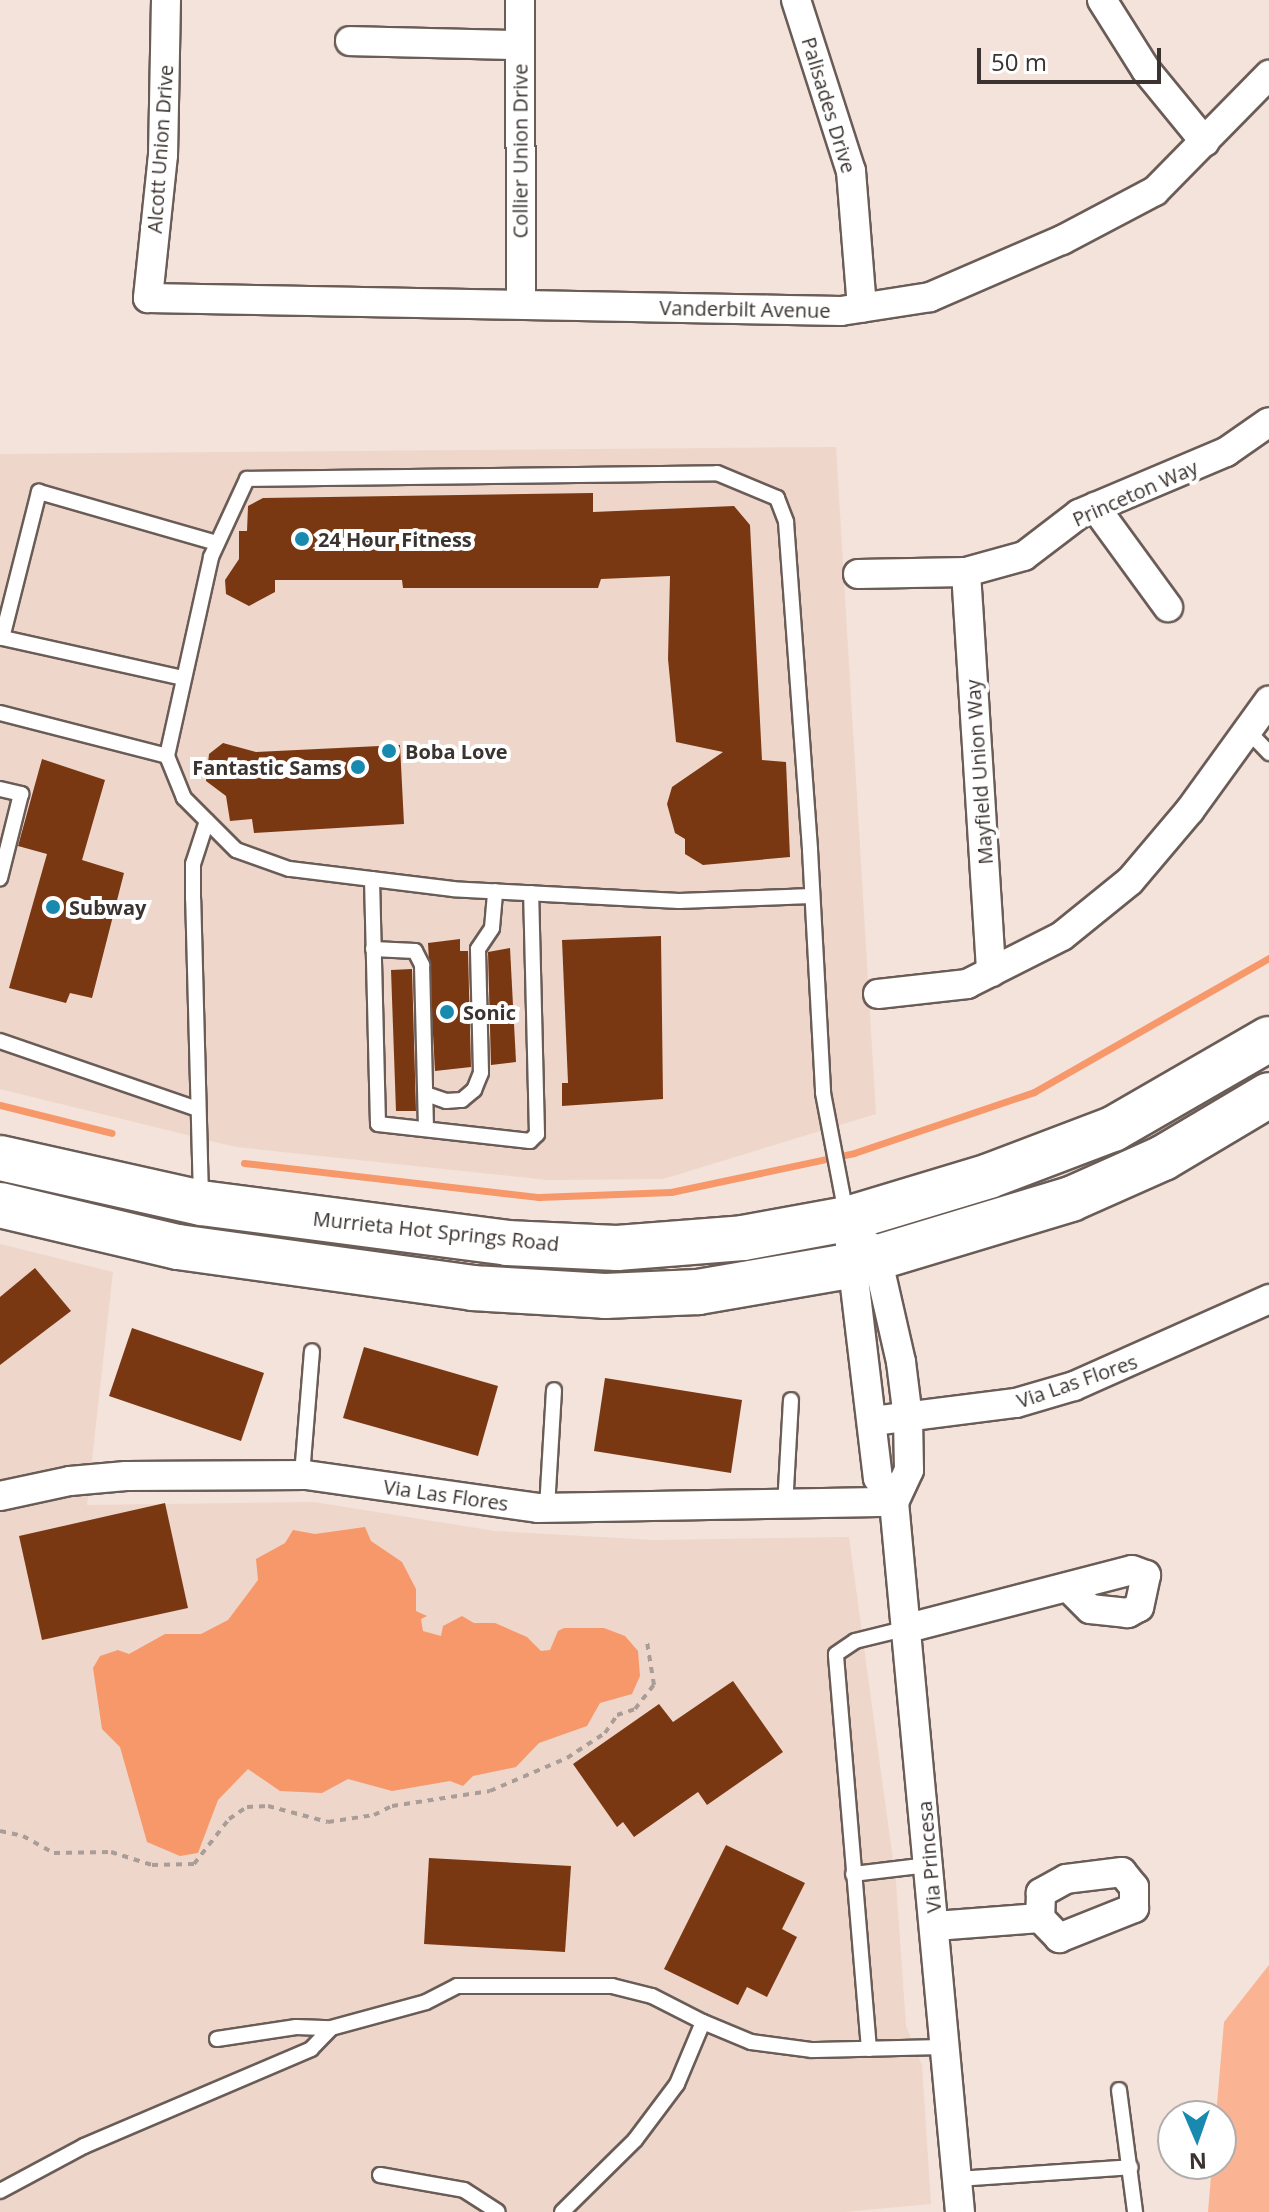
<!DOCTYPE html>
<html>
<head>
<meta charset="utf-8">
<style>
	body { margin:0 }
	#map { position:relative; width:1269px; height:2212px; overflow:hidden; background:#f4e3db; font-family:"Open Sans",sans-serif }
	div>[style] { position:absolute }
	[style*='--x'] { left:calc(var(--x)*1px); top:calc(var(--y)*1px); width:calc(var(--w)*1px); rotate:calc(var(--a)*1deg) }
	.built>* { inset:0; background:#eed6cb }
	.green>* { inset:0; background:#fab493 }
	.water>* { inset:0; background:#f7986a }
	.stream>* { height:7px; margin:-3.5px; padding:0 3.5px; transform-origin:3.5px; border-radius:3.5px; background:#f7986a }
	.building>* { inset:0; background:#793812 }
	.path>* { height:4px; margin-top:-2px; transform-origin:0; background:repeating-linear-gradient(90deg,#aa9d97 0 6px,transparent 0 12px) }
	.roads { filter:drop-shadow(2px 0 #6a5c56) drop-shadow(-2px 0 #6a5c56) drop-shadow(0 2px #6a5c56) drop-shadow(0 -2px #6a5c56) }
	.lane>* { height:14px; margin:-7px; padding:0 7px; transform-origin:7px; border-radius:7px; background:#fff }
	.street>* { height:28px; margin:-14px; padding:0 14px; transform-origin:14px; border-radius:14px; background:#fff }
	.primary>* { height:44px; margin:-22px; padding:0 22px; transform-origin:22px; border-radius:22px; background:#fff }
	.dots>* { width:22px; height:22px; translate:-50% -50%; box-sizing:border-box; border:4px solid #fff; border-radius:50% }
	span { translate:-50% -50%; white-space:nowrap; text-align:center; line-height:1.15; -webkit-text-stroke:8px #fff; paint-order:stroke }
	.street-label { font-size:20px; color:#3a3330 }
	.poi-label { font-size:20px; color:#3a3330; font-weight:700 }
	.left { translate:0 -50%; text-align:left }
	.right { translate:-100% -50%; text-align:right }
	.north { position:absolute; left:1157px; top:2100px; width:80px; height:80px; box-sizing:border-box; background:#fff; border:2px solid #b0adac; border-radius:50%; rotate:178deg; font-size:22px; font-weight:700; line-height:32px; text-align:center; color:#3a3330 }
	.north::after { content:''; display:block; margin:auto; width:28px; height:36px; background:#188aaf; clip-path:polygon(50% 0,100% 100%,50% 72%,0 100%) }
	.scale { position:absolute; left:977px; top:48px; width:184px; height:36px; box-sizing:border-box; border:4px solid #3a3330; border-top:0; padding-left:10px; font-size:24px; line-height:28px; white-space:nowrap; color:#3a3330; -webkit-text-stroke:6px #fff; paint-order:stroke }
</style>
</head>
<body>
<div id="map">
	<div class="built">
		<i style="clip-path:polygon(836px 447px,876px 1114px,663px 1179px,548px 1180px,236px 1147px,0 1089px,0 454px)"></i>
		<i style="clip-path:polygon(0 1244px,113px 1272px,87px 1505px,314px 1502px,495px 1531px,654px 1540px,849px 1537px,896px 1882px,906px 2026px,922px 2065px,931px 2204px,844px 2212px,0 2212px)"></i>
	</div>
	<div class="green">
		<i style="clip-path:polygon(1269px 1965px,1269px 2212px,1208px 2212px,1212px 2164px,1221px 2164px,1221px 2116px,1216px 2116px,1224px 2022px)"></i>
	</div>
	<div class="water">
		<i style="clip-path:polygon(365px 1527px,371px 1541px,402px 1562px,416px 1589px,416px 1611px,427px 1616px,421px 1619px,423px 1631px,441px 1636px,443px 1626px,462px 1616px,474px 1623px,495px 1623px,527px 1637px,541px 1651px,550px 1650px,558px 1631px,564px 1628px,604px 1628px,625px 1636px,638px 1651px,640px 1676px,632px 1694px,600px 1703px,587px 1726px,539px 1743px,516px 1767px,473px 1776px,463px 1786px,450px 1781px,392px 1791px,348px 1779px,322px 1793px,280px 1791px,248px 1769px,218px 1800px,198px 1853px,180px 1856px,147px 1842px,120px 1747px,102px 1729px,93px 1668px,100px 1656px,118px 1650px,129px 1654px,165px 1634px,201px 1634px,228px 1620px,258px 1580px,256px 1559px,285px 1543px,293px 1530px,315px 1534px)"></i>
	</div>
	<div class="stream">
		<i style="--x:0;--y:1105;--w:115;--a:14"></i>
		<i style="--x:244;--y:1163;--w:297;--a:6.6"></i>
		<i style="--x:539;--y:1197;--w:132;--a:-2.2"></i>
		<i style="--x:671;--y:1192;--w:187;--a:-12"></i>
		<i style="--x:854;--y:1153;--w:190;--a:-18.7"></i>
		<i style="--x:1034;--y:1092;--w:271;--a:-29.7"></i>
	</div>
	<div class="building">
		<i style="clip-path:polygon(593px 493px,593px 512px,734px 506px,750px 525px,762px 760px,786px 762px,790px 857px,703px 865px,685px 854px,685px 839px,675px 833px,667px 804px,672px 787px,723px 752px,676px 742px,668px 659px,670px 576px,601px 579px,598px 588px,403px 588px,402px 580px,275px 580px,275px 592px,249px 606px,226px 594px,225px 580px,239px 559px,239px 531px,247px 531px,248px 506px,263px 498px)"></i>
		<i style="clip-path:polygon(223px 743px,256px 752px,400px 745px,404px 824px,254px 833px,252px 819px,230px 821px,226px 796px,206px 781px,209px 754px)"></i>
		<i style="clip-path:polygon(42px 759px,105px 780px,82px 860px,124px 873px,92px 998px,70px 993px,66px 1003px,9px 988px,47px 854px,18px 846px)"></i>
		<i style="clip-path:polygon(661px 936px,663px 1099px,562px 1106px,562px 1083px,568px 1083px,562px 940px)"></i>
		<i style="clip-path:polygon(460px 939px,460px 951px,468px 951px,471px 1067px,435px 1071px,428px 943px)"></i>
		<i style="clip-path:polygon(510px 948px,516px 1062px,491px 1065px,488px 952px)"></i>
		<i style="clip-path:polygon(412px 969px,416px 1111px,396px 1111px,391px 970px)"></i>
		<i style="clip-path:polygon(35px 1268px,71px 1311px,0 1365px,0 1297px)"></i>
		<i style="clip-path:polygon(132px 1328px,264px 1373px,241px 1441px,109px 1396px)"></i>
		<i style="clip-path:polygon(364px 1347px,498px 1386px,478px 1456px,343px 1418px)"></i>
		<i style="clip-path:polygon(605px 1378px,742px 1400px,731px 1473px,594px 1451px)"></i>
		<i style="clip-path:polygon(165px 1503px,188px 1608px,42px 1640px,19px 1536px)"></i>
		<i style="clip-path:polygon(733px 1681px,783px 1752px,707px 1805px,698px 1792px,634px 1837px,623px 1822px,617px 1827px,573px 1764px,659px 1704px,673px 1722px)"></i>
		<i style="clip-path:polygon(726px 1845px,805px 1883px,782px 1929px,797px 1937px,767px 1997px,747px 1987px,738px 2005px,664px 1969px)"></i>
		<i style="clip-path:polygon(429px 1858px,571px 1866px,565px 1952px,424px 1944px)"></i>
	</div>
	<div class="path">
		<i style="--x:0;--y:1831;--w:24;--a:12"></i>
		<i style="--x:23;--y:1836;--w:35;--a:29"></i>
		<i style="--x:54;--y:1853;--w:57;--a:-1"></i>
		<i style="--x:111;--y:1852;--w:43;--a:17.6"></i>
		<i style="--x:152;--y:1865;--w:42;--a:-1.4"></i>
		<i style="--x:194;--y:1864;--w:57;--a:-52.1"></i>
		<i style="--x:229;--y:1819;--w:22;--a:-34"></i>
		<i style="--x:247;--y:1807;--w:21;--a:-3"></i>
		<i style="--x:268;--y:1806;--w:62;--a:14.9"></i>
		<i style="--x:328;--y:1822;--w:47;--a:-8.7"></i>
		<i style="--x:374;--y:1815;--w:20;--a:-27"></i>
		<i style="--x:392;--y:1806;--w:99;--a:-8.7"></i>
		<i style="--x:490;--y:1791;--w:84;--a:-23.2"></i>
		<i style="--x:567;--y:1758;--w:45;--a:-33.3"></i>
		<i style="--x:605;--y:1733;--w:22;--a:-56"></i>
		<i style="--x:617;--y:1715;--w:19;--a:-18"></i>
		<i style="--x:635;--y:1709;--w:31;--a:-52"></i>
		<i style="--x:654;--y:1685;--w:44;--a:-99.2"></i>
	</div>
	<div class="roads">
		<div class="lane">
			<i style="--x:183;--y:678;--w:185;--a:-167.5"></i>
			<i style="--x:2;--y:638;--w:151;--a:-75.8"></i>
			<i style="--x:39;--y:492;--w:185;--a:16"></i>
			<i style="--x:0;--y:713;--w:172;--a:14.4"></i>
			<i style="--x:1245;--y:728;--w:35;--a:46"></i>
			<i style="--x:0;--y:789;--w:22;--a:13"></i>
			<i style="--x:21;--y:794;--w:87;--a:104"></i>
			<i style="--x:372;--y:879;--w:245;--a:88.6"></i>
			<i style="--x:378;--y:1124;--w:153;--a:6.4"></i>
			<i style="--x:530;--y:1141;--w:10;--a:-45"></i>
			<i style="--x:537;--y:1134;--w:241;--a:-91.4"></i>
			<i style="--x:812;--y:896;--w:133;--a:177.8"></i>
			<i style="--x:679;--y:901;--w:226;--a:-177"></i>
			<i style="--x:453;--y:889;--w:165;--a:-173"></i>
			<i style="--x:289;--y:869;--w:56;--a:-160.3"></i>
			<i style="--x:236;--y:850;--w:74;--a:-135"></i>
			<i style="--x:184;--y:798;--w:45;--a:-112"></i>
			<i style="--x:167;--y:756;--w:204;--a:-77.5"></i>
			<i style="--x:211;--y:557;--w:86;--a:-65.2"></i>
			<i style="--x:247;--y:479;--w:470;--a:-0.7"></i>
			<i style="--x:717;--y:473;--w:65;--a:22.6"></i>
			<i style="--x:777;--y:498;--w:26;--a:69"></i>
			<i style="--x:786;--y:522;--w:329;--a:85.8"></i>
			<i style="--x:810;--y:850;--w:243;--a:86.9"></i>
			<i style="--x:823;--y:1093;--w:123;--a:79.2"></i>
			<i style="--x:373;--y:949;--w:42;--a:2.7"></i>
			<i style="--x:415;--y:951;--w:16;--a:63"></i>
			<i style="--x:422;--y:965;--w:164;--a:88.6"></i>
			<i style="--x:0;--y:1041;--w:208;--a:19"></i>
			<i style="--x:426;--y:1094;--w:21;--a:19"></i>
			<i style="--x:446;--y:1101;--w:16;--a:-4"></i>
			<i style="--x:462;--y:1100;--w:16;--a:-40"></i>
			<i style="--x:474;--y:1090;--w:18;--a:-68"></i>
			<i style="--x:481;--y:1073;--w:124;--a:-91.4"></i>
			<i style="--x:478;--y:949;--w:25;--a:-56"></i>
			<i style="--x:492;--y:928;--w:37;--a:-85"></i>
			<i style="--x:201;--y:1198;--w:299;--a:-91.5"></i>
			<i style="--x:193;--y:899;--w:35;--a:-90"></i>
			<i style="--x:193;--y:864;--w:45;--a:-72"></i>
			<i style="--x:302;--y:1475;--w:124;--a:-85.4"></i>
			<i style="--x:785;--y:1507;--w:107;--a:-86.8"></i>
			<i style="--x:547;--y:1508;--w:118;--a:-86.6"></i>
			<i style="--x:853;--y:1874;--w:77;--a:-6.8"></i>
			<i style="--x:217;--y:2039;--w:80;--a:-8.6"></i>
			<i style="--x:296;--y:2027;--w:35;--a:2"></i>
			<i style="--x:331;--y:2028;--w:98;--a:-15.3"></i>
			<i style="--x:426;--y:2002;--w:35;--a:-27"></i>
			<i style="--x:457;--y:1986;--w:155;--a:0"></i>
			<i style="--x:612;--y:1986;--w:41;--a:14"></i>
			<i style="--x:652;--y:1996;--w:57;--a:27"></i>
			<i style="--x:869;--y:2049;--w:396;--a:-94.8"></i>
			<i style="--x:836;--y:1654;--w:23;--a:-34"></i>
			<i style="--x:855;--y:1641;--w:55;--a:-13.8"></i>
			<i style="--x:1119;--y:2090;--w:123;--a:82.5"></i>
			<i style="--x:380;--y:2175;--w:85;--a:10.1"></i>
			<i style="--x:464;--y:2190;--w:40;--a:32.9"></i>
			<i style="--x:957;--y:2179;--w:174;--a:-3.9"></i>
			<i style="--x:0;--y:2191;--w:95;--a:-28.2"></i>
			<i style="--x:84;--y:2146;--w:247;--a:-23.1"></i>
			<i style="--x:311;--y:2049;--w:29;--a:-46"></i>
			<i style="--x:562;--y:2212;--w:103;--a:-44.6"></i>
			<i style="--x:635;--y:2140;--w:70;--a:-53.1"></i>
			<i style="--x:677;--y:2084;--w:67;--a:-67.2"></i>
			<i style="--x:703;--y:2022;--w:52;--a:22.6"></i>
			<i style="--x:751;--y:2042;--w:62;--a:7.5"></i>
			<i style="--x:812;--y:2050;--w:134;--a:-1.3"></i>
		</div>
		<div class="street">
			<i style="--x:166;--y:0;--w:155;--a:91.1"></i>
			<i style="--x:163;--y:155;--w:144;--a:96"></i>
			<i style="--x:148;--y:298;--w:693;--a:1.07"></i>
			<i style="--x:841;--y:311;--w:90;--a:-8.9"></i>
			<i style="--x:930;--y:297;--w:144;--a:-23.4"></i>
			<i style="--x:1062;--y:240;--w:105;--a:-27.8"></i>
			<i style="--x:1155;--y:191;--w:163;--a:-45.5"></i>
			<i style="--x:520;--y:0;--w:303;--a:89.8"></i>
			<i style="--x:796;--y:0;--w:180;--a:72.2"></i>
			<i style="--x:851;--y:171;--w:137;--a:85.4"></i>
			<i style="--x:1102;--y:0;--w:83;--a:57.8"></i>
			<i style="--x:1146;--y:70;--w:93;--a:50.7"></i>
			<i style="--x:350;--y:41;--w:169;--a:1.4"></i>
			<i style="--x:1095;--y:507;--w:124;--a:53.9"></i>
			<i style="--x:966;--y:572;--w:401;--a:86.4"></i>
			<i style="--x:858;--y:574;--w:108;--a:-1.1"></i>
			<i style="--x:966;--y:572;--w:60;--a:-15.4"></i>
			<i style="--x:1024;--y:556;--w:69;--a:-37.4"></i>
			<i style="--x:1079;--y:514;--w:160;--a:-22.9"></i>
			<i style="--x:1226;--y:452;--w:52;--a:-34.9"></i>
			<i style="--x:878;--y:994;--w:90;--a:-6.4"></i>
			<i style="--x:967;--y:984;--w:106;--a:-26.8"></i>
			<i style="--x:1062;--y:936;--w:87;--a:-39"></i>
			<i style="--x:1130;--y:881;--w:93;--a:-49.8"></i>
			<i style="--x:1190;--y:810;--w:135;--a:-54.1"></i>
			<i style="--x:847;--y:1219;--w:261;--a:83.2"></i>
			<i style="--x:878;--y:1478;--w:29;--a:56"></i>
			<i style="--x:894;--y:1502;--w:713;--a:84.69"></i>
			<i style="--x:868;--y:1245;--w:15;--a:53"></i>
			<i style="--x:877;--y:1257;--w:108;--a:77.1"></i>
			<i style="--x:901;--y:1362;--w:56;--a:82.9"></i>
			<i style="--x:908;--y:1418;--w:52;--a:88.9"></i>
			<i style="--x:909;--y:1470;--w:35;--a:115"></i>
			<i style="--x:873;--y:1421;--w:144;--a:-7.2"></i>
			<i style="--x:1016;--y:1403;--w:60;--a:-16.3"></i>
			<i style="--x:1074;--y:1386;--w:214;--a:-24"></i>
			<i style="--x:0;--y:1496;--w:72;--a:-12.1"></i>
			<i style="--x:70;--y:1481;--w:56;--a:-5.1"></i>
			<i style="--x:126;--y:1476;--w:180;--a:-0.3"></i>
			<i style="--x:306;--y:1475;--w:234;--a:8.1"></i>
			<i style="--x:538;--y:1508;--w:356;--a:-1"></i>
			<i style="--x:908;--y:1628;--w:231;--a:-14.5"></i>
			<i style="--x:1132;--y:1570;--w:15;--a:20"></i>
			<i style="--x:1146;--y:1575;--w:33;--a:102"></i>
			<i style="--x:1139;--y:1607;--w:13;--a:151"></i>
			<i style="--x:1128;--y:1613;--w:38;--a:-174"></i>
			<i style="--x:1090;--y:1609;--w:31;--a:-135"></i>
			<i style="--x:935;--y:1926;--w:105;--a:-4.4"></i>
			<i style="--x:1040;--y:1918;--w:28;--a:46"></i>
			<i style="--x:1059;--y:1938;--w:81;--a:-21.8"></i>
			<i style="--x:1134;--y:1908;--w:21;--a:-90"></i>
			<i style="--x:1134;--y:1887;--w:19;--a:-129"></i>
			<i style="--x:1122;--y:1872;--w:56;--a:172.9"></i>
			<i style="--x:1066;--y:1879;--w:29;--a:151"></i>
			<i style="--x:1041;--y:1893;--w:25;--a:92"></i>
		</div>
		<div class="primary">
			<i style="--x:0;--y:1158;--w:206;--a:12.6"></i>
			<i style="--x:201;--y:1203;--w:309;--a:7.4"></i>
			<i style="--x:507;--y:1243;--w:110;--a:2.6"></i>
			<i style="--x:617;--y:1248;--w:126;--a:-4.5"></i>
			<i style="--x:743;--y:1238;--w:106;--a:-10.4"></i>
			<i style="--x:847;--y:1219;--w:148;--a:-16.8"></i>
			<i style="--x:989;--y:1176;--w:133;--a:-20.8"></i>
			<i style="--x:1113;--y:1129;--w:180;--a:-30"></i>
			<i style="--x:0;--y:1205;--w:183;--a:13.3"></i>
			<i style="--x:178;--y:1247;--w:297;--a:7.9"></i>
			<i style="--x:472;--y:1288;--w:133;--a:3.4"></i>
			<i style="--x:605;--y:1296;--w:93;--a:-2.5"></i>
			<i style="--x:698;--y:1292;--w:153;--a:-9.8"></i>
			<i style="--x:849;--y:1266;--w:232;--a:-16.8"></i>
			<i style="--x:1071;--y:1199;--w:101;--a:-24"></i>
			<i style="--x:1163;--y:1158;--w:123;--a:-30.7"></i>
		</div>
	</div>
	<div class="dots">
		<i style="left:302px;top:539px;background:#188aaf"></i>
		<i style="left:389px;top:751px;background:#188aaf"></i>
		<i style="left:358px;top:767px;background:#188aaf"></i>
		<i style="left:53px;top:907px;background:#188aaf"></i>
		<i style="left:447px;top:1012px;background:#188aaf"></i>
	</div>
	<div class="street-label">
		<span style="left:829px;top:105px;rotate:73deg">Palisades Drive</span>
		<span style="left:160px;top:149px;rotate:-86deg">Alcott Union Drive</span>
		<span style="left:520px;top:151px;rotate:-90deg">Collier Union Drive</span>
		<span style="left:745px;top:309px;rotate:1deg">Vanderbilt Avenue</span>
		<span style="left:1135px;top:493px;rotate:-24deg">Princeton Way</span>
		<span style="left:979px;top:772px;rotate:-94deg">Mayfield Union Way</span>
		<span style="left:436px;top:1231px;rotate:6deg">Murrieta Hot Springs Road</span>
		<span style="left:1077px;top:1381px;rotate:-19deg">Via Las Flores</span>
		<span style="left:446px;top:1495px;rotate:8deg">Via Las Flores</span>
		<span style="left:929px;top:1857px;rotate:-95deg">Via Princesa</span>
	</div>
	<div class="poi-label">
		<span class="left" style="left:318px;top:539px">24 Hour Fitness</span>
		<span class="left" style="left:405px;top:751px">Boba Love</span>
		<span class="right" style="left:342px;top:767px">Fantastic Sams</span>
		<span class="left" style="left:69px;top:907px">Subway</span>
		<span class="left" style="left:463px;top:1012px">Sonic</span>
	</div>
	<div class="north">N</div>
	<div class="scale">50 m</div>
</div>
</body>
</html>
